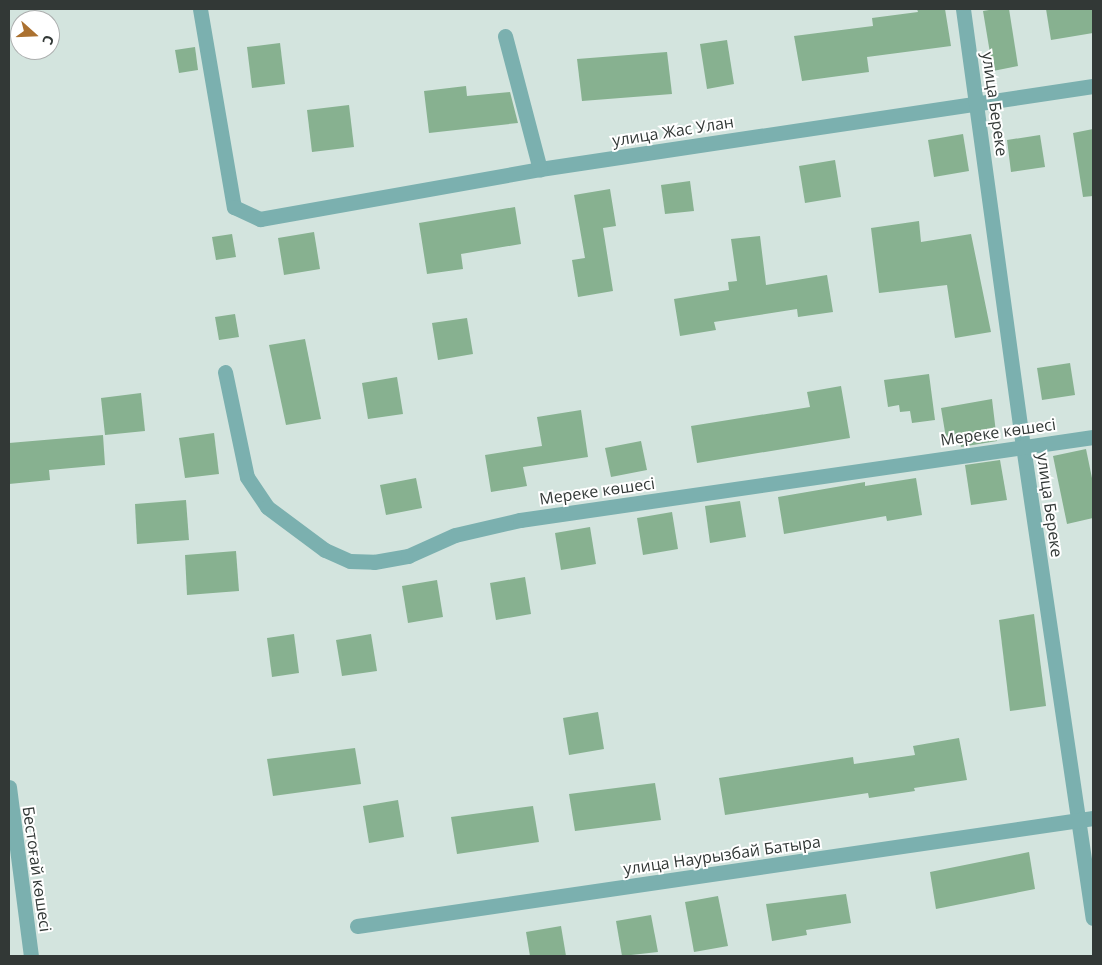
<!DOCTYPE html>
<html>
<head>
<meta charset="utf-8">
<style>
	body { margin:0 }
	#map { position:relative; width:1102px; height:965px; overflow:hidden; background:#d3e4de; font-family:"Open Sans",sans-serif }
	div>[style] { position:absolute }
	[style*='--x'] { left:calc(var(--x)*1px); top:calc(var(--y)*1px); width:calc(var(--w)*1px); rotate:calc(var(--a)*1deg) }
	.building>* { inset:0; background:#87b190 }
	.street>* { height:15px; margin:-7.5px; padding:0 7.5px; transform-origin:7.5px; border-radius:7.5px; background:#7bb0af }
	span { translate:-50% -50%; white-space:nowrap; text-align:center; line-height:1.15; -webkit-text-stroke:4px #fff; paint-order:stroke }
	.street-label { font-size:16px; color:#323836 }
	.frame { position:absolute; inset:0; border:10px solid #323836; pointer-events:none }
	.north { position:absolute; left:10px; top:10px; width:50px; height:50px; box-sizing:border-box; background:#fff; border:1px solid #adafaf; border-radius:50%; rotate:110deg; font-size:14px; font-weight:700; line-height:20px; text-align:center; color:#323836 }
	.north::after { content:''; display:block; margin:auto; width:18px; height:22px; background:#ab7130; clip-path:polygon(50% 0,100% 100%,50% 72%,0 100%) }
</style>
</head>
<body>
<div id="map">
	<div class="building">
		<i style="clip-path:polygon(917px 9px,945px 9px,951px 46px,867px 57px,869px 72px,802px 81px,794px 36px,873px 26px,872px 18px,918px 12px)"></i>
		<i style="clip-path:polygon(995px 9px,1009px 9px,1018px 66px,993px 71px,983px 11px)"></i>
		<i style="clip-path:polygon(1046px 9px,1093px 9px,1093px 33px,1051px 40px)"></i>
		<i style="clip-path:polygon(727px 40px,734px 84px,707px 89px,700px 44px)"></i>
		<i style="clip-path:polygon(280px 43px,285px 84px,252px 88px,247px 47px)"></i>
		<i style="clip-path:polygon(195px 47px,198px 70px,179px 73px,175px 50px)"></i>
		<i style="clip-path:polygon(667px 52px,672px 94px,582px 101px,577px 59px)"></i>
		<i style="clip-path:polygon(466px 86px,467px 96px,510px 92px,518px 123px,429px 133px,424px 91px)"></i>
		<i style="clip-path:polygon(349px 105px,354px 147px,312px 152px,307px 110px)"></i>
		<i style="clip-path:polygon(1093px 129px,1093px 196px,1083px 197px,1073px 133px)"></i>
		<i style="clip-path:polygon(963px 134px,969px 171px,934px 177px,928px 140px)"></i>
		<i style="clip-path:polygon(1040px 135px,1045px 167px,1011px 172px,1007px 140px)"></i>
		<i style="clip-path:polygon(835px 160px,841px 197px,805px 203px,799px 166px)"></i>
		<i style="clip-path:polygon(690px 181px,694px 211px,665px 214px,661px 185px)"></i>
		<i style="clip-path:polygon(610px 189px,616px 226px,603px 228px,613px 291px,578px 297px,572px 260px,585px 258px,574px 195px)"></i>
		<i style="clip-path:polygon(515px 207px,521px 244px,461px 254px,463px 269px,427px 274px,419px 223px)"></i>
		<i style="clip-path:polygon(919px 221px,921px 242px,971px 234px,991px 332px,955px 338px,947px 285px,879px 293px,871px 228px)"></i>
		<i style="clip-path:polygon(314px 232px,320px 269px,284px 275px,278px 238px)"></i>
		<i style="clip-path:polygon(232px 234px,236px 257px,216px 260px,212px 237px)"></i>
		<i style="clip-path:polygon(760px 236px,766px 285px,827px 275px,833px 312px,798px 317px,797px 309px,714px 322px,716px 330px,680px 336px,674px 299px,729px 290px,728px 282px,737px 281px,731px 239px)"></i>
		<i style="clip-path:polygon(235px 314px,239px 337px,219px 340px,215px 317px)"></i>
		<i style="clip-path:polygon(467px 318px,473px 354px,438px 360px,432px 323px)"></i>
		<i style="clip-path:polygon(305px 339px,321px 419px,286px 425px,269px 345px)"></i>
		<i style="clip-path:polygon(1070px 363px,1075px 395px,1042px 400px,1037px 368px)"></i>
		<i style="clip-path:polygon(929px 374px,935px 420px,912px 423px,910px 411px,900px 412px,899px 405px,888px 407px,884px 380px)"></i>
		<i style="clip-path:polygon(397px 377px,403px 414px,368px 419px,362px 383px)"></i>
		<i style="clip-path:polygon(841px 386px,850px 438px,697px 463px,691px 426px,810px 407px,807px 392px)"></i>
		<i style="clip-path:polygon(141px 393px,145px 431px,105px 435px,101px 398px)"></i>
		<i style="clip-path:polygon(992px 399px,997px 441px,961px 447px,960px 441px,947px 444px,941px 408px)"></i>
		<i style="clip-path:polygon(581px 410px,588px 457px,523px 467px,527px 486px,491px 492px,485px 455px,542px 446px,537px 417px)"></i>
		<i style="clip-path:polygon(214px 433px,219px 474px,185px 478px,179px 438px)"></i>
		<i style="clip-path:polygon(103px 435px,105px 465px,49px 470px,50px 480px,9px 484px,9px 443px)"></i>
		<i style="clip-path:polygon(641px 441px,647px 470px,611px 477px,605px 448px)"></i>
		<i style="clip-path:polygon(1086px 449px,1093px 483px,1093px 518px,1067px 524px,1053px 456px)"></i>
		<i style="clip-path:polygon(1000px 460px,1007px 500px,971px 505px,965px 465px)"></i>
		<i style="clip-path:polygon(416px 478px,422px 508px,386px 515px,380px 485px)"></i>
		<i style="clip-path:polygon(916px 478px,922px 515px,887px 521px,886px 516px,784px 534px,778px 497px,865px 482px,865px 486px)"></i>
		<i style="clip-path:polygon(186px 500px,189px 540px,137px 544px,135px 504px)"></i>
		<i style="clip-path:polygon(740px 501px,746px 537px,710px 543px,705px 506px)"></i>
		<i style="clip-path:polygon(672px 512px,678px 549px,643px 555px,637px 518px)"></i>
		<i style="clip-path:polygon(590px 527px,596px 564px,561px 570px,555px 533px)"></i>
		<i style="clip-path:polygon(236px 551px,239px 591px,187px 595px,185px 555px)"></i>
		<i style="clip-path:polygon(525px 577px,531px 614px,496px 620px,490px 583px)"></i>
		<i style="clip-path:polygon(437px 580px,443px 617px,408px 623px,402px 586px)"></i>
		<i style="clip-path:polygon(1034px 614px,1046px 706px,1010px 711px,999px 620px)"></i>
		<i style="clip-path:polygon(294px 634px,299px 673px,272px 677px,267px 638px)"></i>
		<i style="clip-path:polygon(371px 634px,377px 671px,342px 676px,336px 640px)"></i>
		<i style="clip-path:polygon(598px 712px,604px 749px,569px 755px,563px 718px)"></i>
		<i style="clip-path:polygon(959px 738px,967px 780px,914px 788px,915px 791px,869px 798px,868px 793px,725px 815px,719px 778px,853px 757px,854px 764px,915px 755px,913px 746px)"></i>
		<i style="clip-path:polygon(355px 748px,361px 784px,273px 796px,267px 759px)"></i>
		<i style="clip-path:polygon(655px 783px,661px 820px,575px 831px,569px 794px)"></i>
		<i style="clip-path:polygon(398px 800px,404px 837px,369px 843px,363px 806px)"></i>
		<i style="clip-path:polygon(533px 806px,539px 842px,457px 854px,451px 817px)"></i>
		<i style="clip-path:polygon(1029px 852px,1035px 889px,936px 909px,930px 872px)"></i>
		<i style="clip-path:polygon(846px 894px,851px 923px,806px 930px,807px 935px,772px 941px,766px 904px)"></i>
		<i style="clip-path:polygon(718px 896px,728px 946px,694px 952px,685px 902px)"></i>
		<i style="clip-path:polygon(651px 915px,658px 952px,622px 956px,616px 921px)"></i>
		<i style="clip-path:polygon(561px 926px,566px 956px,530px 956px,526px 932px)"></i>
	</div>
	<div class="street">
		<i style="--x:200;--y:9;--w:201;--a:80.3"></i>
		<i style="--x:234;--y:207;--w:29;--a:25"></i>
		<i style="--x:260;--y:219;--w:284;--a:-10.1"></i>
		<i style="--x:540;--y:169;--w:559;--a:-8.54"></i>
		<i style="--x:963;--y:9;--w:441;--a:82.2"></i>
		<i style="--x:1023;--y:446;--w:477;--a:81.6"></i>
		<i style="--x:505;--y:36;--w:138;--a:75.3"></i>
		<i style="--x:225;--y:372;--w:107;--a:78.2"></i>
		<i style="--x:247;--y:477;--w:36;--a:56"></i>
		<i style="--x:267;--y:507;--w:72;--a:36.6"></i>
		<i style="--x:325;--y:550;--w:27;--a:24"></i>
		<i style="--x:350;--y:561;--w:24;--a:2"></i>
		<i style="--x:374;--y:562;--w:35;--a:-10"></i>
		<i style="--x:408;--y:556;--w:51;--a:-24.1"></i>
		<i style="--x:455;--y:535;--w:67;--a:-13"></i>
		<i style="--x:520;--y:520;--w:579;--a:-8.24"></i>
		<i style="--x:9;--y:787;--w:170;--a:82.6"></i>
		<i style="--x:357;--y:926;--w:744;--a:-8.35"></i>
	</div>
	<div class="street-label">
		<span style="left:995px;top:104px;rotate:82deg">улица Береке</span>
		<span style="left:673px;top:131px;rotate:-9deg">улица Жас Улан</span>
		<span style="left:998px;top:432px;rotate:-8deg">Мереке көшесі</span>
		<span style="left:597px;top:491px;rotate:-8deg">Мереке көшесі</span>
		<span style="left:1050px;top:505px;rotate:82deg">улица Береке</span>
		<span style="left:722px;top:855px;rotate:-8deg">улица Наурызбай Батыра</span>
		<span style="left:37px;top:869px;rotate:82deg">Бестоғай көшесі</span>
	</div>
	<div class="frame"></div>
	<div class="north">С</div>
</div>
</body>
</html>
